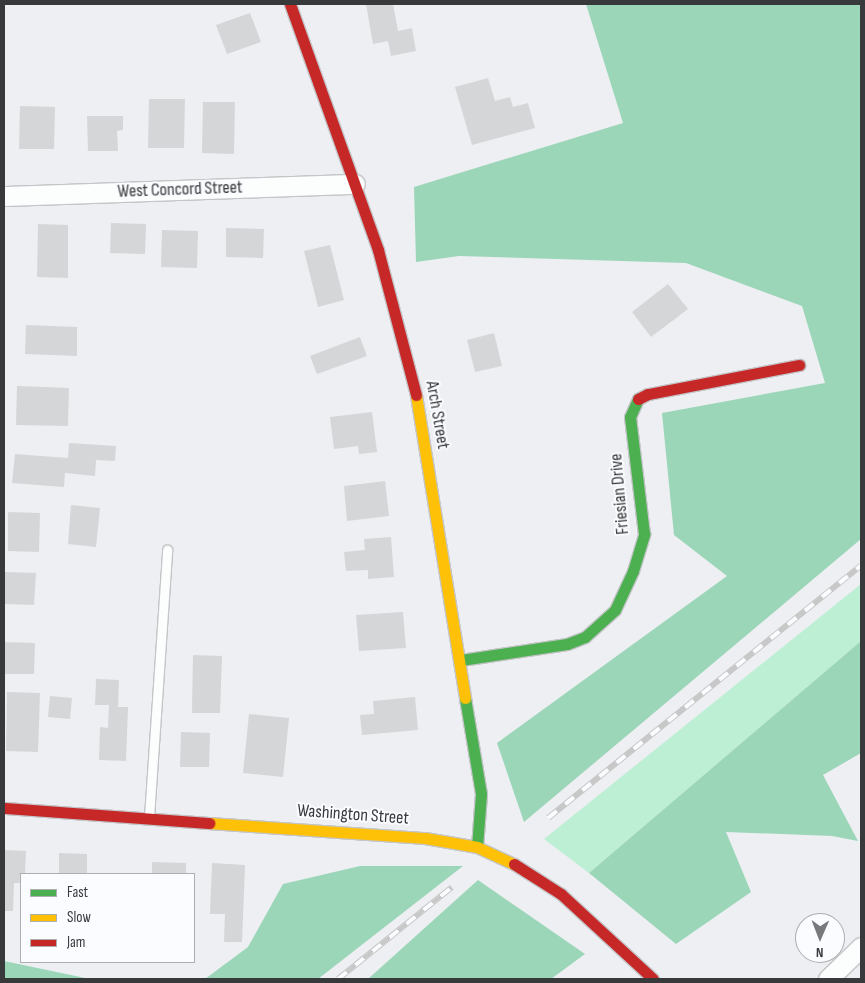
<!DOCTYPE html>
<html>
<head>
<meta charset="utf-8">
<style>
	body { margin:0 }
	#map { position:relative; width:865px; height:983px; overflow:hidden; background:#edeff2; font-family:"Sofia Sans Condensed",sans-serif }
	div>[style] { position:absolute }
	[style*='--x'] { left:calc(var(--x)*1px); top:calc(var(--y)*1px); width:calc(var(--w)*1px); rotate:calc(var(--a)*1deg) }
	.green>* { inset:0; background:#bdefd4 }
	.forest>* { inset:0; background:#9cd6b9 }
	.building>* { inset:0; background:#d5d6d8 }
	.roads { filter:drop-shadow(1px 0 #c4c5c8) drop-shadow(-1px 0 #c4c5c8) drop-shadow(0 1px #c4c5c8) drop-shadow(0 -1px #c4c5c8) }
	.lane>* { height:9px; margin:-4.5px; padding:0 4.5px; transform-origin:4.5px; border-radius:4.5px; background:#fcfdfd }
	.street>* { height:19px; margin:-9.5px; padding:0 9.5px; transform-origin:9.5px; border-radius:9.5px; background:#fcfdfd }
	.fast>* { height:11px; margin:-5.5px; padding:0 5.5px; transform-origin:5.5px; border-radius:5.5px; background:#4caf50 }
	.slow>* { height:11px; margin:-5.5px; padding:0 5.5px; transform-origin:5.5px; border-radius:5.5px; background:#ffc107 }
	.jam>* { height:11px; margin:-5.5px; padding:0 5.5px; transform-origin:5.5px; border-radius:5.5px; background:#c62828 }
	.rail>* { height:5.5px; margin-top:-2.75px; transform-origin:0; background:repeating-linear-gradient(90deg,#fafcff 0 11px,#c8c8c8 0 22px); box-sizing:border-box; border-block:1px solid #c8c8c8 }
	span { translate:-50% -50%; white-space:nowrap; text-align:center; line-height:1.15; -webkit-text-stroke:4px #fafcff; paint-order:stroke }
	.street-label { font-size:18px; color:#37393a }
	.frame { position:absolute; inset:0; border:5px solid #37393a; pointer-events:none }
	.legend { position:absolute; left:20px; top:873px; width:175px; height:90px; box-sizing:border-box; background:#fafcff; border:1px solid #acaeb0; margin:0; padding:6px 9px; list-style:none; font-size:15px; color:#37393a }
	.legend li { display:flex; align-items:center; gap:10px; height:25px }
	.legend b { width:25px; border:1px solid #acaeb0 }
	.north { position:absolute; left:795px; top:913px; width:50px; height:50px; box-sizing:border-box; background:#fafcff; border:1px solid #acaeb0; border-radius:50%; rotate:181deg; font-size:14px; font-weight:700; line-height:20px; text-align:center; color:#37393a }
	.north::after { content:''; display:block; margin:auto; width:18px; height:22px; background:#77797a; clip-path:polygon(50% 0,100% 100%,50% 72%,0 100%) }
</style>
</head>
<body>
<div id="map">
	<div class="green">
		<i style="clip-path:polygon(861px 584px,861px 641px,589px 873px,544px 839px)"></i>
	</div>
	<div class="forest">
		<i style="clip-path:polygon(586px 4px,861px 4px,861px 539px,524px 822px,497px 743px,727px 576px,674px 535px,662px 413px,825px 383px,802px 306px,686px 263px,459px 256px,416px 262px,414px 187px,623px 123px)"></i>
		<i style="clip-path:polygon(861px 641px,861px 753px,823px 775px,858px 841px,832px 836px,726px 832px,751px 892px,676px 944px,589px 873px)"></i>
		<i style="clip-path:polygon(360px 866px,463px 866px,318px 979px,205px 979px,248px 947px,283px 884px)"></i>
		<i style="clip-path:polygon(478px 880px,585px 954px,551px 979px,368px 979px)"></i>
		<i style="clip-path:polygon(4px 961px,90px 979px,95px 979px,4px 979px)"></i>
	</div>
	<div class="building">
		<i style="clip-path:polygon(366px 4px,393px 4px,398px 31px,412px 28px,416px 51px,391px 56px,388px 41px,373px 44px)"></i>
		<i style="clip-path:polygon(250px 13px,261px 42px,227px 54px,216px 25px)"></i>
		<i style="clip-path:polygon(488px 78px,495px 101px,510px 97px,513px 107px,528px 103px,535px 128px,472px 145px,455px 87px)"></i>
		<i style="clip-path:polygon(149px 99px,185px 99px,184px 148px,148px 148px)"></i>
		<i style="clip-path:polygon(203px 102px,235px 102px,234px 154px,202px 153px)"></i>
		<i style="clip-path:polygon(20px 106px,55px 107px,54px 149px,19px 149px)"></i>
		<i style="clip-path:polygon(87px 116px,123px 116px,123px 130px,117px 131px,118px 151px,88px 151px)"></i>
		<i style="clip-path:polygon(111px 223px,146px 224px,145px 254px,110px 253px)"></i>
		<i style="clip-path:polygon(38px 224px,68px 225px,68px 278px,37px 277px)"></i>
		<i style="clip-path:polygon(226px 228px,264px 229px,263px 258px,226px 257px)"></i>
		<i style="clip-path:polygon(162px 230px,198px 231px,197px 268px,161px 267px)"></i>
		<i style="clip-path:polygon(330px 245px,344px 300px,318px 307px,304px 251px)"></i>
		<i style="clip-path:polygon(668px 284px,688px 309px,651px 337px,632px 312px)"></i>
		<i style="clip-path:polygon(26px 325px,77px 327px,77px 356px,25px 354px)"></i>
		<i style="clip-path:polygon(494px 333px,502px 366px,475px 372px,467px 340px)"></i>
		<i style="clip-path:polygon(360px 337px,367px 356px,317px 374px,310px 356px)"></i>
		<i style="clip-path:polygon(17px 386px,69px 388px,68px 426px,16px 425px)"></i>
		<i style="clip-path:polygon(372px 412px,377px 452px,359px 454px,358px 446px,334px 449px,330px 417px)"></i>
		<i style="clip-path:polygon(69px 443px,116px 446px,115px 461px,96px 460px,95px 476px,65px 473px,64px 487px,12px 483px,15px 454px,68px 458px)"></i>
		<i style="clip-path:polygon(385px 481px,389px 516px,347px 521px,344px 486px)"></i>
		<i style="clip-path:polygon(71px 505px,100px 508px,96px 547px,68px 544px)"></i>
		<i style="clip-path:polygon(8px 512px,40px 513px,39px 552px,8px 551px)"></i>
		<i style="clip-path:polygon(391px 537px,394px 577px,368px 579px,368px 570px,346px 571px,344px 552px,365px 550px,364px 539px)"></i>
		<i style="clip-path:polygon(5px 572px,36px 573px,34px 605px,4px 604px)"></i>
		<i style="clip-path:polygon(403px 612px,406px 648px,359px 651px,356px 615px)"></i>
		<i style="clip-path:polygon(4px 642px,35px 643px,34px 674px,4px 674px)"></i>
		<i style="clip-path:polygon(193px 655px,222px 656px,220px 713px,192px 713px)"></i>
		<i style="clip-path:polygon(96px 679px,119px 680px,118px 707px,128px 707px,126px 761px,99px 760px,100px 727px,108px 728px,109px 705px,95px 705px)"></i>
		<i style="clip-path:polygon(7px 692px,40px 693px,38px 752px,6px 751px)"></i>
		<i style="clip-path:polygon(50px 696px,72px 698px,70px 719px,48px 717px)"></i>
		<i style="clip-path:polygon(415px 697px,418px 730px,362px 735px,360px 715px,374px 714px,373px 701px)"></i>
		<i style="clip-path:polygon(249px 714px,289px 718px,283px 777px,243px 773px)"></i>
		<i style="clip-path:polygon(181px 732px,210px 733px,209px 767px,180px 767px)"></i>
		<i style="clip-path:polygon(4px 850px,26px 851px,25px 874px,21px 874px,21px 883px,14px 883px,13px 911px,4px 911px)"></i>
		<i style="clip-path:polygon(59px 853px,87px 854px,87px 874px,59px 874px)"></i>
		<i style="clip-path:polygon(152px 862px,186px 863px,186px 874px,152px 874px)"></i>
		<i style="clip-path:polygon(212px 863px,245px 865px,242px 942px,224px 942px,225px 914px,210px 914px)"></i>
	</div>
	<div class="roads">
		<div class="lane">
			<i style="--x:149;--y:817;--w:268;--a:-86.1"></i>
		</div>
		<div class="street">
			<i style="--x:4;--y:196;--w:351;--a:-2"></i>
			<i style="--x:828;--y:979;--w:46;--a:-44.1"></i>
		</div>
		<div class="fast">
			<i style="--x:461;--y:660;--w:107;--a:-8.6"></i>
			<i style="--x:567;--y:644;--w:19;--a:-21"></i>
			<i style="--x:585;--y:637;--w:40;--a:-42"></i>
			<i style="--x:615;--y:610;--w:43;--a:-65.2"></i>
			<i style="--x:633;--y:571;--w:39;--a:-73"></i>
			<i style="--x:644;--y:534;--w:118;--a:-96.8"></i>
			<i style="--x:630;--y:417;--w:20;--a:-66"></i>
			<i style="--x:465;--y:698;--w:97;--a:80.5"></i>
			<i style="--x:481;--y:794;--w:53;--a:94.3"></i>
		</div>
		<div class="slow">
			<i style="--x:416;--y:395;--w:307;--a:80.8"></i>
			<i style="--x:209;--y:823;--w:217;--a:4"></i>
			<i style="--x:425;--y:838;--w:53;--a:9.8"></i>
			<i style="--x:477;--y:847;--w:41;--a:24.7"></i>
		</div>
		<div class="jam">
			<i style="--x:290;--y:4;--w:261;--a:70.3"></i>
			<i style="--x:378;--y:250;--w:150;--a:75.3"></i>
			<i style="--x:638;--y:399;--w:11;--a:-27"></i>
			<i style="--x:648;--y:394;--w:154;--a:-10.9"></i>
			<i style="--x:4;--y:808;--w:206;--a:4.2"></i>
			<i style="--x:514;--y:864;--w:56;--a:32.6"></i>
			<i style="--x:561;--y:894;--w:125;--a:42.7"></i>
		</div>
	</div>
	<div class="rail">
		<i style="--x:548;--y:818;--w:402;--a:-38.9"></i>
		<i style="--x:338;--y:979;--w:146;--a:-38.9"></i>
	</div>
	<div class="street-label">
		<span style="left:180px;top:190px;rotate:-2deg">West Concord Street</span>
		<span style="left:437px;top:415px;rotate:80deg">Arch Street</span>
		<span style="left:620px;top:494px;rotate:-95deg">Friesian Drive</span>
		<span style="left:353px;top:815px;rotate:4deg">Washington Street</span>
	</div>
	<div class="frame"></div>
	<ul class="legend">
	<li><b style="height:6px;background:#4caf50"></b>Fast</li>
	<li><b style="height:6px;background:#ffc107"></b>Slow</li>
	<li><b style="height:6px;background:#c62828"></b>Jam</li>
	</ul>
	<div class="north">N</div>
</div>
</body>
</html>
